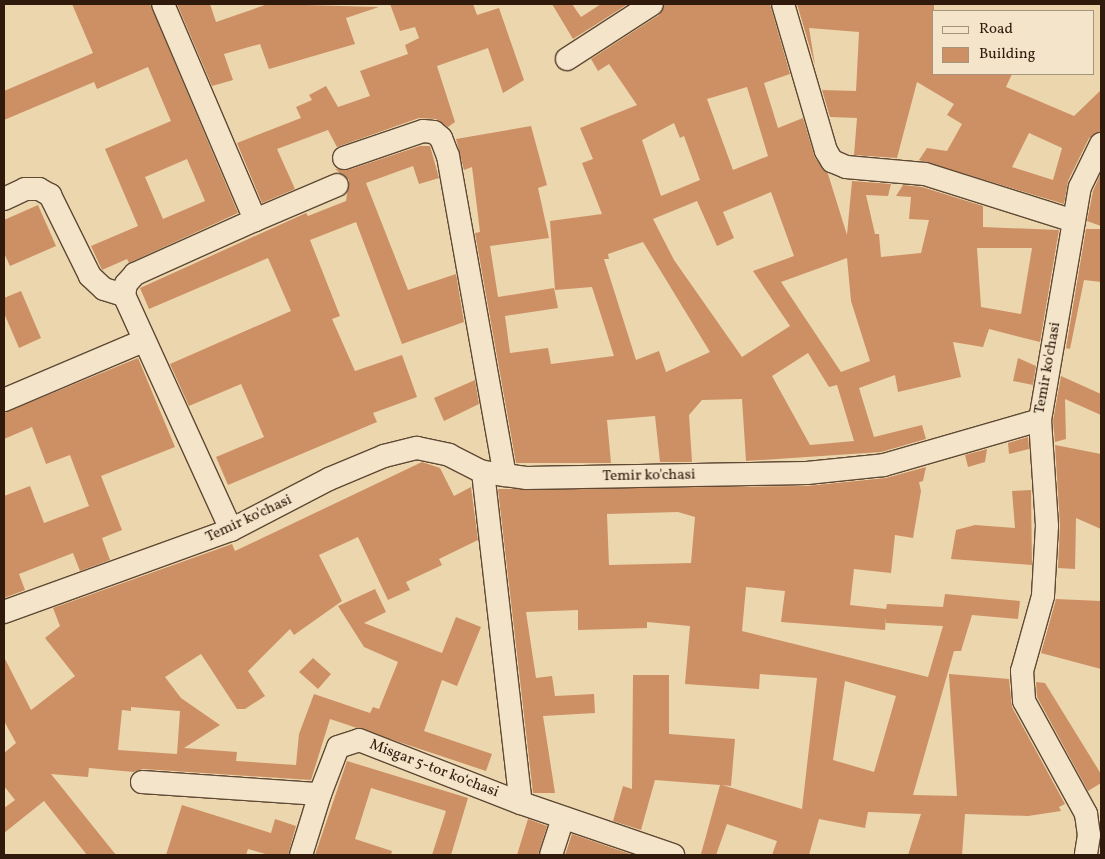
<!DOCTYPE html>
<html>
<head>
<meta charset="utf-8">
<style>
	body { margin:0 }
	#map { position:relative; width:1105px; height:859px; overflow:hidden; background:#ecd6ae; font-family:Vollkorn,serif }
	div>[style] { position:absolute }
	[style*='--x'] { left:calc(var(--x)*1px); top:calc(var(--y)*1px); width:calc(var(--w)*1px); rotate:calc(var(--a)*1deg) }
	.building>* { inset:0; background:#cd9064 }
	.roads { filter:drop-shadow(1px 0 #5f4934) drop-shadow(-1px 0 #5f4934) drop-shadow(0 1px #5f4934) drop-shadow(0 -1px #5f4934) }
	.minor>* { height:22px; margin:-11px; padding:0 11px; transform-origin:11px; border-radius:11px; background:#f3e4ca }
	span { translate:-50% -50%; white-space:nowrap; text-align:center; line-height:1.15; -webkit-text-stroke:5px #f3e4ca; paint-order:stroke }
	.street-label { font-size:15px; color:#301a0c }
	.frame { position:absolute; inset:0; border:5px solid #301a0c; pointer-events:none }
	.legend { position:absolute; left:932px; top:10px; width:162px; height:65px; box-sizing:border-box; background:#f3e4ca; border:1px solid #a5937e; margin:0; padding:6px 9px; list-style:none; font-size:15px; color:#301a0c }
	.legend li { display:flex; align-items:center; gap:10px; height:25px }
	.legend b { width:25px; border:1px solid #a5937e }
</style>
</head>
<body>
<div id="map">
	<div class="building">
		<i style="clip-path:polygon(evenodd,72px 4px,150px 4px,238px 213px,129px 263px,127px 259px,102px 270px,91px 246px,138px 226px,105px 149px,171px 121px,148px 67px,97px 89px,94px 82px,4px 120px,4px 91px,93px 53px,72px 4px,187px 159px,205px 201px,163px 219px,145px 177px,187px 159px)"></i>
		<i style="clip-path:polygon(177px 4px,210px 4px,216px 22px,268px 4px,379px 7px,346px 18px,355px 44px,269px 69px,260px 44px,224px 54px,233px 80px,212px 86px)"></i>
		<i style="clip-path:polygon(390px 4px,473px 4px,477px 15px,499px 8px,524px 80px,503px 93px,488px 48px,437px 66px,455px 122px,448px 127px,436px 119px,419px 118px,337px 147px,328px 130px,277px 149px,295px 189px,262px 203px,237px 143px,301px 118px,296px 107px,312px 100px,309px 95px,326px 86px,338px 107px,370px 96px,360px 71px,408px 54px,405px 45px,419px 38px,415px 27px,400px 31px)"></i>
		<i style="clip-path:polygon(552px 4px,572px 4px,581px 17px,601px 4px,628px 4px,573px 39px)"></i>
		<i style="clip-path:polygon(evenodd,665px 4px,770px 4px,790px 74px,764px 83px,778px 128px,803px 118px,815px 158px,828px 174px,847px 235px,852px 181px,891px 184px,888px 196px,866px 195px,875px 234px,879px 234px,881px 257px,921px 253px,929px 220px,909px 219px,911px 197px,896px 196px,903px 185px,922px 187px,983px 206px,983px 227px,1059px 230px,1040px 342px,989px 329px,983px 347px,953px 342px,961px 377px,898px 392px,895px 375px,859px 388px,874px 437px,922px 425px,926px 439px,881px 452px,746px 461px,742px 399px,702px 400px,689px 415px,692px 462px,660px 462px,655px 416px,607px 420px,611px 463px,516px 463px,475px 233px,480px 232px,472px 167px,464px 170px,456px 139px,531px 126px,547px 185px,538px 188px,549px 238px,490px 246px,498px 297px,554px 288px,558px 308px,505px 316px,510px 353px,548px 348px,551px 364px,614px 356px,592px 287px,555px 290px,550px 221px,602px 214px,582px 163px,593px 159px,580px 128px,637px 105px,609px 64px,598px 71px,591px 59px,659px 15px,665px 4px,747px 87px,768px 156px,733px 170px,707px 99px,747px 87px,665px 4px,674px 123px,680px 138px,684px 136px,700px 180px,661px 196px,642px 140px,674px 123px,665px 4px,771px 192px,794px 256px,753px 271px,790px 326px,742px 357px,674px 260px,653px 219px,697px 201px,717px 246px,734px 238px,723px 212px,771px 192px,665px 4px,643px 242px,710px 352px,666px 372px,659px 351px,636px 360px,604px 259px,609px 259px,608px 254px,643px 242px,665px 4px,977px 248px,1032px 248px,1021px 314px,981px 307px,977px 248px,665px 4px,847px 258px,851px 301px,870px 361px,841px 372px,781px 282px,847px 258px,665px 4px,808px 353px,829px 387px,837px 385px,854px 441px,810px 445px,772px 376px,808px 353px)"></i>
		<i style="clip-path:polygon(evenodd,797px 4px,934px 4px,934px 74px,1012px 74px,1006px 87px,1074px 116px,1101px 90px,1101px 131px,1089px 138px,1068px 181px,1064px 204px,919px 160px,927px 148px,947px 151px,962px 124px,947px 115px,954px 104px,917px 82px,897px 158px,854px 155px,857px 118px,830px 117px,822px 90px,856px 91px,859px 32px,809px 28px,815px 65px,797px 4px,1029px 133px,1062px 148px,1053px 180px,1012px 167px,1029px 133px)"></i>
		<i style="clip-path:polygon(420px 146px,430px 146px,439px 178px,419px 184px,413px 166px,366px 183px,408px 290px,456px 274px,464px 322px,402px 344px,356px 222px,310px 240px,340px 316px,332px 319px,355px 371px,402px 355px,417px 397px,373px 413px,377px 422px,228px 485px,216px 457px,264px 437px,241px 384px,189px 406px,170px 364px,291px 311px,268px 258px,149px 309px,140px 288px,306px 213px,308px 216px,346px 201px,349px 180px,335px 169px,348px 170px)"></i>
		<i style="clip-path:polygon(1101px 173px,1101px 226px,1087px 221px,1093px 191px)"></i>
		<i style="clip-path:polygon(38px 205px,56px 246px,10px 266px,4px 253px,4px 220px)"></i>
		<i style="clip-path:polygon(1086px 229px,1101px 229px,1101px 282px,1084px 280px,1070px 349px,1066px 348px)"></i>
		<i style="clip-path:polygon(21px 291px,41px 338px,19px 348px,4px 313px,4px 298px)"></i>
		<i style="clip-path:polygon(138px 358px,175px 447px,101px 476px,122px 530px,102px 538px,110px 560px,80px 571px,73px 553px,19px 574px,25px 590px,4px 598px,4px 496px,30px 486px,44px 523px,89px 506px,70px 455px,46px 464px,32px 427px,4px 439px,4px 413px)"></i>
		<i style="clip-path:polygon(1018px 358px,1036px 366px,1033px 385px,1013px 381px)"></i>
		<i style="clip-path:polygon(1061px 376px,1101px 394px,1101px 415px,1065px 399px,1066px 439px,1055px 442px,1053px 421px)"></i>
		<i style="clip-path:polygon(475px 380px,479px 404px,444px 421px,434px 398px)"></i>
		<i style="clip-path:polygon(1028px 437px,1029px 449px,1009px 454px,1008px 443px)"></i>
		<i style="clip-path:polygon(1055px 445px,1101px 454px,1101px 529px,1076px 518px,1075px 569px,1058px 568px,1060px 525px)"></i>
		<i style="clip-path:polygon(987px 449px,985px 462px,968px 467px,965px 455px)"></i>
		<i style="clip-path:polygon(evenodd,422px 462px,440px 468px,454px 496px,471px 487px,478px 540px,439px 559px,442px 565px,406px 582px,410px 590px,388px 600px,358px 537px,319px 555px,342px 601px,294px 635px,290px 629px,248px 671px,265px 696px,245px 709px,237px 709px,201px 654px,165px 677px,181px 698px,220px 725px,184px 748px,237px 752px,236px 761px,296px 765px,299px 734px,314px 694px,370px 713px,373px 707px,379px 709px,398px 662px,364px 647px,338px 606px,375px 589px,386px 612px,364px 623px,442px 653px,456px 617px,481px 627px,457px 686px,442px 680px,424px 731px,492px 754px,486px 771px,330px 719px,311px 780px,143px 769px,134px 772px,89px 768px,88px 777px,51px 774px,116px 855px,87px 855px,44px 801px,4px 833px,4px 808px,15px 800px,4px 786px,4px 753px,16px 743px,4px 721px,4px 657px,31px 710px,75px 676px,45px 638px,60px 626px,53px 608px,232px 544px,235px 551px,422px 462px,131px 707px,180px 711px,177px 754px,118px 750px,122px 710px,131px 711px,131px 707px)"></i>
		<i style="clip-path:polygon(evenodd,926px 467px,923px 481px,919px 482px,921px 491px,913px 538px,895px 535px,891px 573px,854px 569px,850px 605px,886px 609px,887px 604px,943px 607px,945px 594px,1020px 601px,1018px 619px,972px 615px,961px 651px,954px 651px,913px 795px,957px 796px,949px 674px,1009px 679px,1012px 707px,1065px 804px,1059px 807px,1061px 811px,1028px 816px,965px 814px,962px 855px,908px 855px,921px 814px,868px 812px,865px 828px,819px 819px,809px 855px,772px 855px,777px 841px,727px 824px,716px 855px,706px 855px,701px 854px,720px 785px,655px 780px,641px 830px,613px 821px,623px 786px,632px 789px,633px 675px,669px 675px,669px 734px,735px 739px,731px 786px,722px 785px,802px 809px,817px 678px,760px 674px,759px 689px,685px 684px,690px 626px,647px 622px,647px 628px,578px 630px,578px 610px,526px 612px,536px 678px,552px 676px,555px 696px,594px 694px,595px 713px,543px 716px,555px 793px,533px 793px,498px 489px,807px 486px,886px 478px,926px 467px,678px 512px,695px 517px,691px 563px,609px 565px,607px 514px,678px 512px,926px 467px,746px 587px,785px 591px,781px 622px,885px 630px,886px 617px,886px 623px,943px 626px,928px 677px,742px 631px,746px 587px,926px 467px,845px 681px,896px 696px,874px 772px,833px 760px,845px 681px)"></i>
		<i style="clip-path:polygon(1031px 490px,1032px 565px,951px 559px,956px 530px,975px 525px,1015px 528px,1012px 491px)"></i>
		<i style="clip-path:polygon(1056px 599px,1101px 601px,1101px 669px,1041px 653px)"></i>
		<i style="clip-path:polygon(313px 658px,331px 674px,318px 689px,299px 672px)"></i>
		<i style="clip-path:polygon(1036px 682px,1045px 683px,1101px 774px,1101px 783px,1088px 791px,1037px 697px)"></i>
		<i style="clip-path:polygon(347px 761px,468px 798px,451px 855px,432px 855px,446px 811px,371px 788px,355px 839px,392px 851px,391px 855px,315px 855px)"></i>
		<i style="clip-path:polygon(182px 805px,271px 833px,275px 819px,296px 826px,288px 855px,269px 855px,248px 849px,246px 855px,166px 855px)"></i>
		<i style="clip-path:polygon(528px 819px,547px 826px,538px 855px,517px 855px)"></i>
		<i style="clip-path:polygon(572px 834px,633px 855px,565px 855px)"></i>
	</div>
	<div class="roads">
		<div class="minor">
			<i style="--x:163;--y:4;--w:235;--a:66.9"></i>
			<i style="--x:255;--y:220;--w:132;--a:155.8"></i>
			<i style="--x:135;--y:274;--w:13;--a:132"></i>
			<i style="--x:126;--y:284;--w:11;--a:100"></i>
			<i style="--x:124;--y:295;--w:258;--a:65.5"></i>
			<i style="--x:783;--y:4;--w:153;--a:73.7"></i>
			<i style="--x:826;--y:151;--w:12;--a:59"></i>
			<i style="--x:832;--y:161;--w:15;--a:23"></i>
			<i style="--x:846;--y:167;--w:79;--a:5.1"></i>
			<i style="--x:925;--y:174;--w:156;--a:17.5"></i>
			<i style="--x:567;--y:59;--w:101;--a:-32.9"></i>
			<i style="--x:344;--y:158;--w:83;--a:-18.9"></i>
			<i style="--x:423;--y:131;--w:11;--a:5"></i>
			<i style="--x:434;--y:132;--w:9;--a:41"></i>
			<i style="--x:441;--y:138;--w:19;--a:69"></i>
			<i style="--x:448;--y:156;--w:324;--a:79.9"></i>
			<i style="--x:4;--y:199;--w:23;--a:-25"></i>
			<i style="--x:25;--y:189;--w:14;--a:0"></i>
			<i style="--x:39;--y:189;--w:13;--a:29"></i>
			<i style="--x:50;--y:195;--w:90;--a:63.7"></i>
			<i style="--x:90;--y:276;--w:19;--a:43"></i>
			<i style="--x:104;--y:289;--w:21;--a:17"></i>
			<i style="--x:255;--y:220;--w:89;--a:-23.1"></i>
			<i style="--x:4;--y:400;--w:151;--a:-23"></i>
			<i style="--x:1040;--y:420;--w:106;--a:86.2"></i>
			<i style="--x:1047;--y:526;--w:70;--a:93.3"></i>
			<i style="--x:1043;--y:596;--w:78;--a:105.6"></i>
			<i style="--x:1022;--y:671;--w:30;--a:86"></i>
			<i style="--x:1024;--y:701;--w:129;--a:61.2"></i>
			<i style="--x:1086;--y:814;--w:21;--a:82"></i>
			<i style="--x:1089;--y:835;--w:20;--a:99"></i>
			<i style="--x:483;--y:472;--w:333;--a:83.5"></i>
			<i style="--x:521;--y:803;--w:161;--a:18.9"></i>
			<i style="--x:4;--y:612;--w:241;--a:-19.9"></i>
			<i style="--x:231;--y:530;--w:110;--a:-27.5"></i>
			<i style="--x:329;--y:479;--w:60;--a:-22.7"></i>
			<i style="--x:384;--y:456;--w:34;--a:-14"></i>
			<i style="--x:417;--y:448;--w:33;--a:12"></i>
			<i style="--x:449;--y:455;--w:38;--a:27"></i>
			<i style="--x:483;--y:472;--w:43;--a:7.9"></i>
			<i style="--x:526;--y:478;--w:281;--a:-1"></i>
			<i style="--x:807;--y:473;--w:77;--a:-5.9"></i>
			<i style="--x:884;--y:465;--w:162;--a:-16.1"></i>
			<i style="--x:1040;--y:420;--w:236;--a:-80.3"></i>
			<i style="--x:1080;--y:187;--w:48;--a:-64"></i>
			<i style="--x:142;--y:782;--w:178;--a:3.9"></i>
			<i style="--x:320;--y:794;--w:50;--a:-69"></i>
			<i style="--x:338;--y:747;--w:22;--a:-18"></i>
			<i style="--x:359;--y:740;--w:174;--a:21.3"></i>
			<i style="--x:301;--y:855;--w:64;--a:-72.7"></i>
			<i style="--x:551;--y:855;--w:38;--a:-72"></i>
		</div>
	</div>
	<div class="street-label">
		<span style="left:1048px;top:368px;rotate:-80deg">Temir ko'chasi</span>
		<span style="left:649px;top:476px;rotate:-1deg">Temir ko'chasi</span>
		<span style="left:249px;top:519px;rotate:-25deg">Temir ko'chasi</span>
		<span style="left:434px;top:769px;rotate:21deg">Misgar 5-tor koʻchasi</span>
	</div>
	<div class="frame"></div>
	<ul class="legend">
	<li><b style="height:6px;background:#f3e4ca"></b>Road</li>
	<li><b style="height:14px;background:#cd9064"></b>Building</li>
	</ul>
</div>
</body>
</html>
